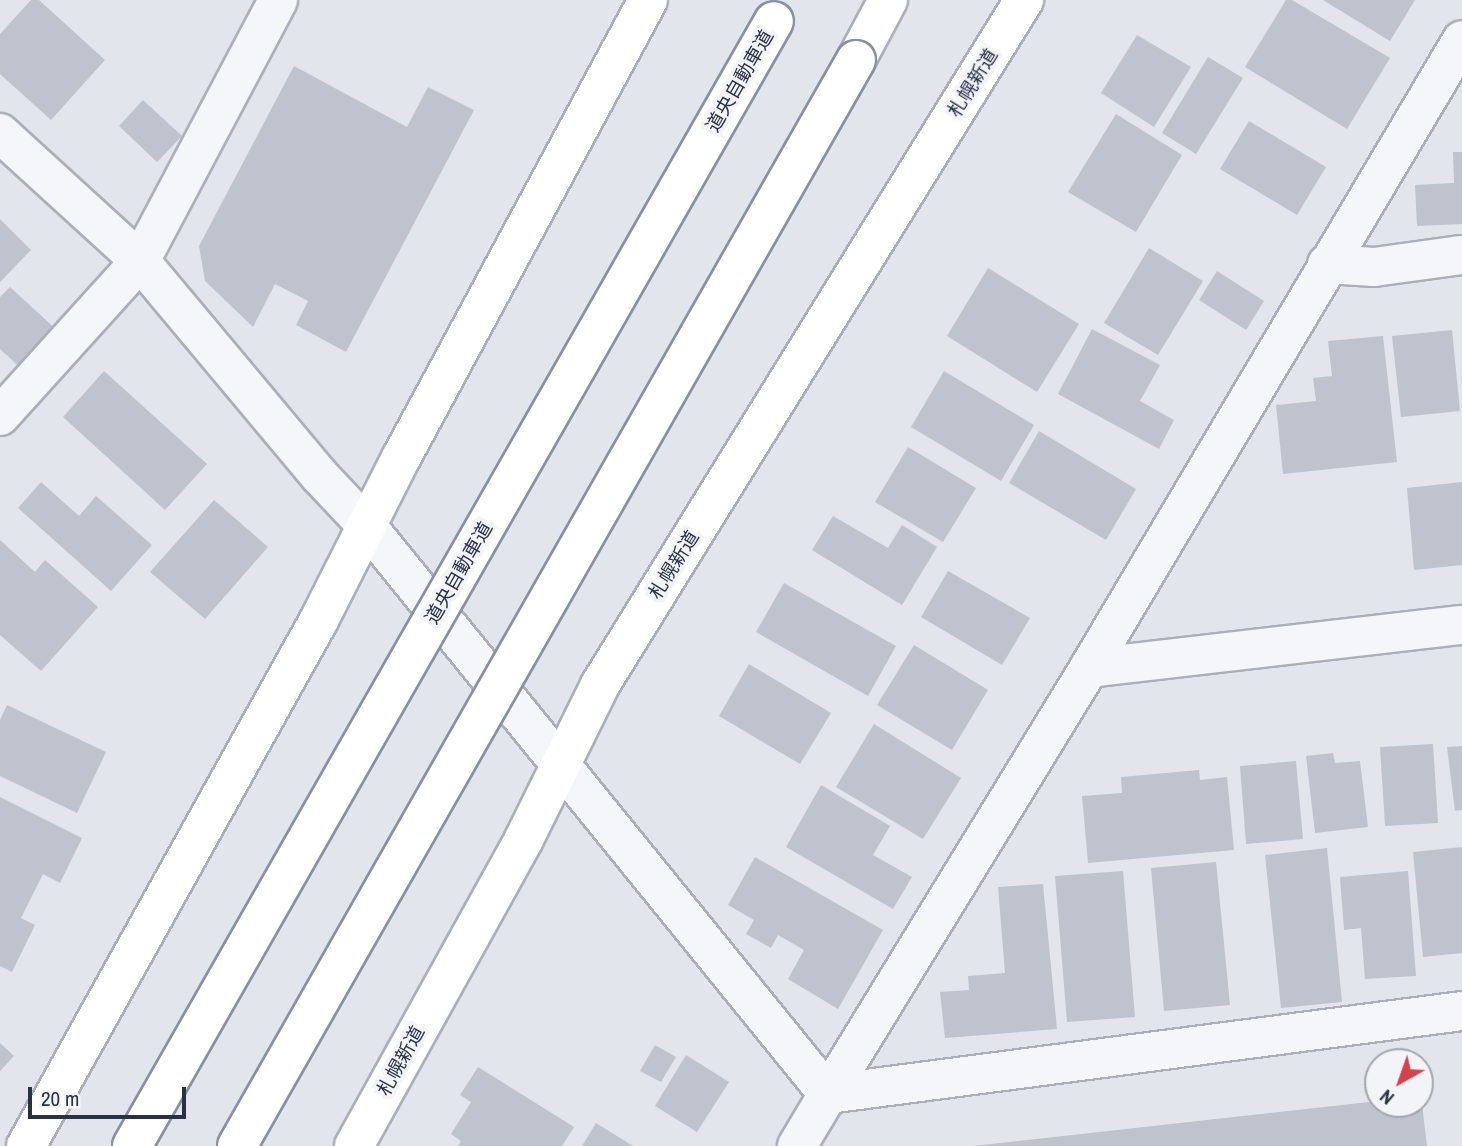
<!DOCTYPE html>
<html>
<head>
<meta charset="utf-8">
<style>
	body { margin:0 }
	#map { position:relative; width:1462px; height:1146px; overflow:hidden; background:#e2e5eb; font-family:"Archivo Narrow","Noto Sans JP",sans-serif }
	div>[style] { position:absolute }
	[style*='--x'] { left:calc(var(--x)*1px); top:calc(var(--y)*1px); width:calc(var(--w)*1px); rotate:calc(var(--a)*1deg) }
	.building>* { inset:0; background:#bfc3ce }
	.roads { filter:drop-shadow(2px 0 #aaafb9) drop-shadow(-2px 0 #aaafb9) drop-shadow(0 2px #aaafb9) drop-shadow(0 -2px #aaafb9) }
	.minor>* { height:38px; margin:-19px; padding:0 19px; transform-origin:19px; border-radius:19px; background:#f5f6f9 }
	.highway>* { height:38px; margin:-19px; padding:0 19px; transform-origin:19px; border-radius:19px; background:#fff }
	.bridges { filter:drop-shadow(2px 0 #8890a2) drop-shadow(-2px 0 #8890a2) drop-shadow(0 2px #8890a2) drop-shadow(0 -2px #8890a2) }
	.highway-bridge>* { height:38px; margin:-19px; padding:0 19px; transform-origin:19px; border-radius:19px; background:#fff }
	span { translate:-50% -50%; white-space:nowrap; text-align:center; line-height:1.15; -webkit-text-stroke:7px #f2f4f8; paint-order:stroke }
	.street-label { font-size:19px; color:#293143 }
	.north { position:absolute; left:1364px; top:1048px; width:70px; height:70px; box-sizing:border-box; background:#f2f4f8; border:2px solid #a2a6b0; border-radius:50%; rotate:220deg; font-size:19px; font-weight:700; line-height:28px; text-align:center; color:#293143 }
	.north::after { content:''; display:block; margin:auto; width:24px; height:32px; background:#d4434d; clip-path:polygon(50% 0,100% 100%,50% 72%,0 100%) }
	.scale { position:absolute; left:28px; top:1087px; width:158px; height:32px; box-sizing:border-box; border:4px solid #293143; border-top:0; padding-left:9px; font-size:21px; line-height:24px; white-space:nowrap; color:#293143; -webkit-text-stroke:5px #f2f4f8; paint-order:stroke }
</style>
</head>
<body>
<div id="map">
	<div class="building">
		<i style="clip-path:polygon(31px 0,39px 0,105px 60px,51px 120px,0 74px,0 34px)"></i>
		<i style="clip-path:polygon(1286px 0,1292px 0,1390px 58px,1347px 129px,1245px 67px)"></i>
		<i style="clip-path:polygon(1323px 0,1415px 0,1390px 41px)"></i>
		<i style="clip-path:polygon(1137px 35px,1191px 67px,1154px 127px,1101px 93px)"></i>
		<i style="clip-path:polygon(1208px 57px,1243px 78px,1196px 154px,1162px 133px)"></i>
		<i style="clip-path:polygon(294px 66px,407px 127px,428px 87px,474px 110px,346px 352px,296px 325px,308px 301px,275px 284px,253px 327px,205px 281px,199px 246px)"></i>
		<i style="clip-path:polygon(143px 100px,182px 136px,157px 162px,119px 126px)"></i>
		<i style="clip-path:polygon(1116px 114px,1182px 155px,1136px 232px,1068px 192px)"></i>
		<i style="clip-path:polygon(1249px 121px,1326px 167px,1297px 215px,1220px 169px)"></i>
		<i style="clip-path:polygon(1453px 152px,1462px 152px,1462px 224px,1417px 226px,1415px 185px,1454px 183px)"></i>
		<i style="clip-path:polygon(0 219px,31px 250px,0 282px)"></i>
		<i style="clip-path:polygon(1149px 248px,1203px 281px,1158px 355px,1104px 323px)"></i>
		<i style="clip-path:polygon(988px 268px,1079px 324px,1037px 392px,947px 336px)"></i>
		<i style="clip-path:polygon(1217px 271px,1264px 301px,1246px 330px,1199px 300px)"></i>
		<i style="clip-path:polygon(10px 287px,59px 332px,24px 371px,0 349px,0 297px)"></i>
		<i style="clip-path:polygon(1092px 329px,1160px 365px,1140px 401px,1174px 420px,1159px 449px,1058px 394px)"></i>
		<i style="clip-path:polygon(1452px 330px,1460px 411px,1401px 417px,1392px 336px)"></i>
		<i style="clip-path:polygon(1383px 336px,1397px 462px,1283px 474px,1276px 405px,1316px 401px,1313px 378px,1332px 376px,1328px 341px)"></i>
		<i style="clip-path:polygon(104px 371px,207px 464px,165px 510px,63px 417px)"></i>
		<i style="clip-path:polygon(944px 371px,1034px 425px,1001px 481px,911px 427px)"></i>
		<i style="clip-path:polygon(1039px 431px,1136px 489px,1106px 540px,1009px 483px)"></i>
		<i style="clip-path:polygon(908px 447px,976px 488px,943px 542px,875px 502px)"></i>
		<i style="clip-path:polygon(41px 482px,79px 516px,96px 496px,152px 545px,111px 591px,18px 508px)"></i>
		<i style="clip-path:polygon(1462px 482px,1462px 565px,1414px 570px,1407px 488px)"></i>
		<i style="clip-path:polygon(214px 500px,268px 547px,205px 619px,150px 572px)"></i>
		<i style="clip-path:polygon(833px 516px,888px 548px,902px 525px,937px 547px,902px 605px,812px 550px)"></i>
		<i style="clip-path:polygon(0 540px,35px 572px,45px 560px,98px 607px,41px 671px,0 635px)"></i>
		<i style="clip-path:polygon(948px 571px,1030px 618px,1002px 665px,921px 617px)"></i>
		<i style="clip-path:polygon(784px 583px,896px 646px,868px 696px,756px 632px)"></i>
		<i style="clip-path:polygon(914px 645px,988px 690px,952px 750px,877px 705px)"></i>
		<i style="clip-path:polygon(749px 664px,831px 713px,800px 764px,719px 716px)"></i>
		<i style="clip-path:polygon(7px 705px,106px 752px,77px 813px,0 776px,0 720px)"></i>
		<i style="clip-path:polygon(874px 724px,961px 778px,923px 839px,836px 787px)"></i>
		<i style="clip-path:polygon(1433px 744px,1438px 823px,1385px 826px,1380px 747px)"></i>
		<i style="clip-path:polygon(1462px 746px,1462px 810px,1455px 811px,1447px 747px)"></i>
		<i style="clip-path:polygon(1333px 753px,1335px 763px,1360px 761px,1368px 827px,1315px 833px,1306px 756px)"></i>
		<i style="clip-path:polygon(1296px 761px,1303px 839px,1246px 844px,1240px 766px)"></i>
		<i style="clip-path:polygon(1199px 770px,1200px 780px,1227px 777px,1234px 850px,1088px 863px,1082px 796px,1122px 793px,1121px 777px)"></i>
		<i style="clip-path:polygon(821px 785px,890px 826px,873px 855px,912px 877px,893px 909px,786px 847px)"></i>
		<i style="clip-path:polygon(0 797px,82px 838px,60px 883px,43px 874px,21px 918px,35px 925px,12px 972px,0 966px)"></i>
		<i style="clip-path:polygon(1462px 847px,1462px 953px,1423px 957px,1413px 852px)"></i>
		<i style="clip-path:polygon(1327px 848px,1342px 1002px,1281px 1008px,1265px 855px)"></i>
		<i style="clip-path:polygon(755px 857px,883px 930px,838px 1009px,788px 979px,804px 950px,778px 935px,771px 948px,746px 934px,754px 920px,728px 905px)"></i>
		<i style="clip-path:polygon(1216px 862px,1230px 1005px,1164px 1011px,1151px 868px)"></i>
		<i style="clip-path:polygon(1123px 871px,1135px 1017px,1067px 1022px,1055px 876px)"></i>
		<i style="clip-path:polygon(1408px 871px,1416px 976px,1365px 979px,1361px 928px,1344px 930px,1340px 877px)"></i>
		<i style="clip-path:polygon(1043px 884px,1057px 1029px,945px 1038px,940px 992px,969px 990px,968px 976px,1005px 973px,998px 887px)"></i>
		<i style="clip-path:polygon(0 1043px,14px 1056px,0 1071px)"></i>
		<i style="clip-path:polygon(655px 1045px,676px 1057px,661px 1082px,640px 1071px)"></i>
		<i style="clip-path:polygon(686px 1055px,729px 1082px,697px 1132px,655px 1106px)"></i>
		<i style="clip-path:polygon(478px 1067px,574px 1127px,562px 1146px,458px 1146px,461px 1141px,451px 1134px,471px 1102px,460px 1095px)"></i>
		<i style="clip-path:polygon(1378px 1101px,1378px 1104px,1422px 1104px,1427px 1146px,973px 1146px)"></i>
		<i style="clip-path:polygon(596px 1123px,633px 1146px,582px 1146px)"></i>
	</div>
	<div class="roads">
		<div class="minor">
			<i style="--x:0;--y:133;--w:190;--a:42.4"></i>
			<i style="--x:140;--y:261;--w:280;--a:50.1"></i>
			<i style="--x:320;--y:476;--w:67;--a:46.8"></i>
			<i style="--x:366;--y:525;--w:733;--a:50.93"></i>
			<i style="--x:828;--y:1094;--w:61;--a:120.8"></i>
			<i style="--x:1327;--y:264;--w:47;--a:3.7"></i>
			<i style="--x:1374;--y:267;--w:89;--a:-7.8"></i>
			<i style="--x:0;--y:416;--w:209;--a:-47.9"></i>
			<i style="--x:140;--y:261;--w:295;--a:-62.1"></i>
			<i style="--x:1089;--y:668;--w:375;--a:-6.6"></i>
			<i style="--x:828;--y:1094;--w:500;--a:-58.5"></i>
			<i style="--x:1089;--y:668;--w:730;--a:-59.29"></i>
			<i style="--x:828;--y:1094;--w:639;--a:-7.46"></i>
		</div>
		<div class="highway">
			<i style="--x:856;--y:60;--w:68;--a:-61.9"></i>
			<i style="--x:26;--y:1146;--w:602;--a:-60.88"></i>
			<i style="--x:319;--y:620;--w:182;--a:-63.2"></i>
			<i style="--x:401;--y:458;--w:520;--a:-61.66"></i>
			<i style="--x:354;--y:1146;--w:351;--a:-61"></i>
			<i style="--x:524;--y:839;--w:172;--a:-63.7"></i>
			<i style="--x:600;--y:685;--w:806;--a:-58.24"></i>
		</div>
	</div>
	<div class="bridges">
		<div class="highway-bridge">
			<i style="--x:132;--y:1146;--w:1295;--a:-60.29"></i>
			<i style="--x:237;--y:1146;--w:1250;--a:-60.32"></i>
		</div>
	</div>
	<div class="street-label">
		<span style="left:740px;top:81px;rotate:-60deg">道央自動車道</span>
		<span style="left:973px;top:83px;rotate:-58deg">札幌新道</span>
		<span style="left:674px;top:565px;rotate:-58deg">札幌新道</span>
		<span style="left:459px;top:573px;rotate:-60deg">道央自動車道</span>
		<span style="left:401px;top:1061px;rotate:-61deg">札幌新道</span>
	</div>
	<div class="north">N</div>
	<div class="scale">20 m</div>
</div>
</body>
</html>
